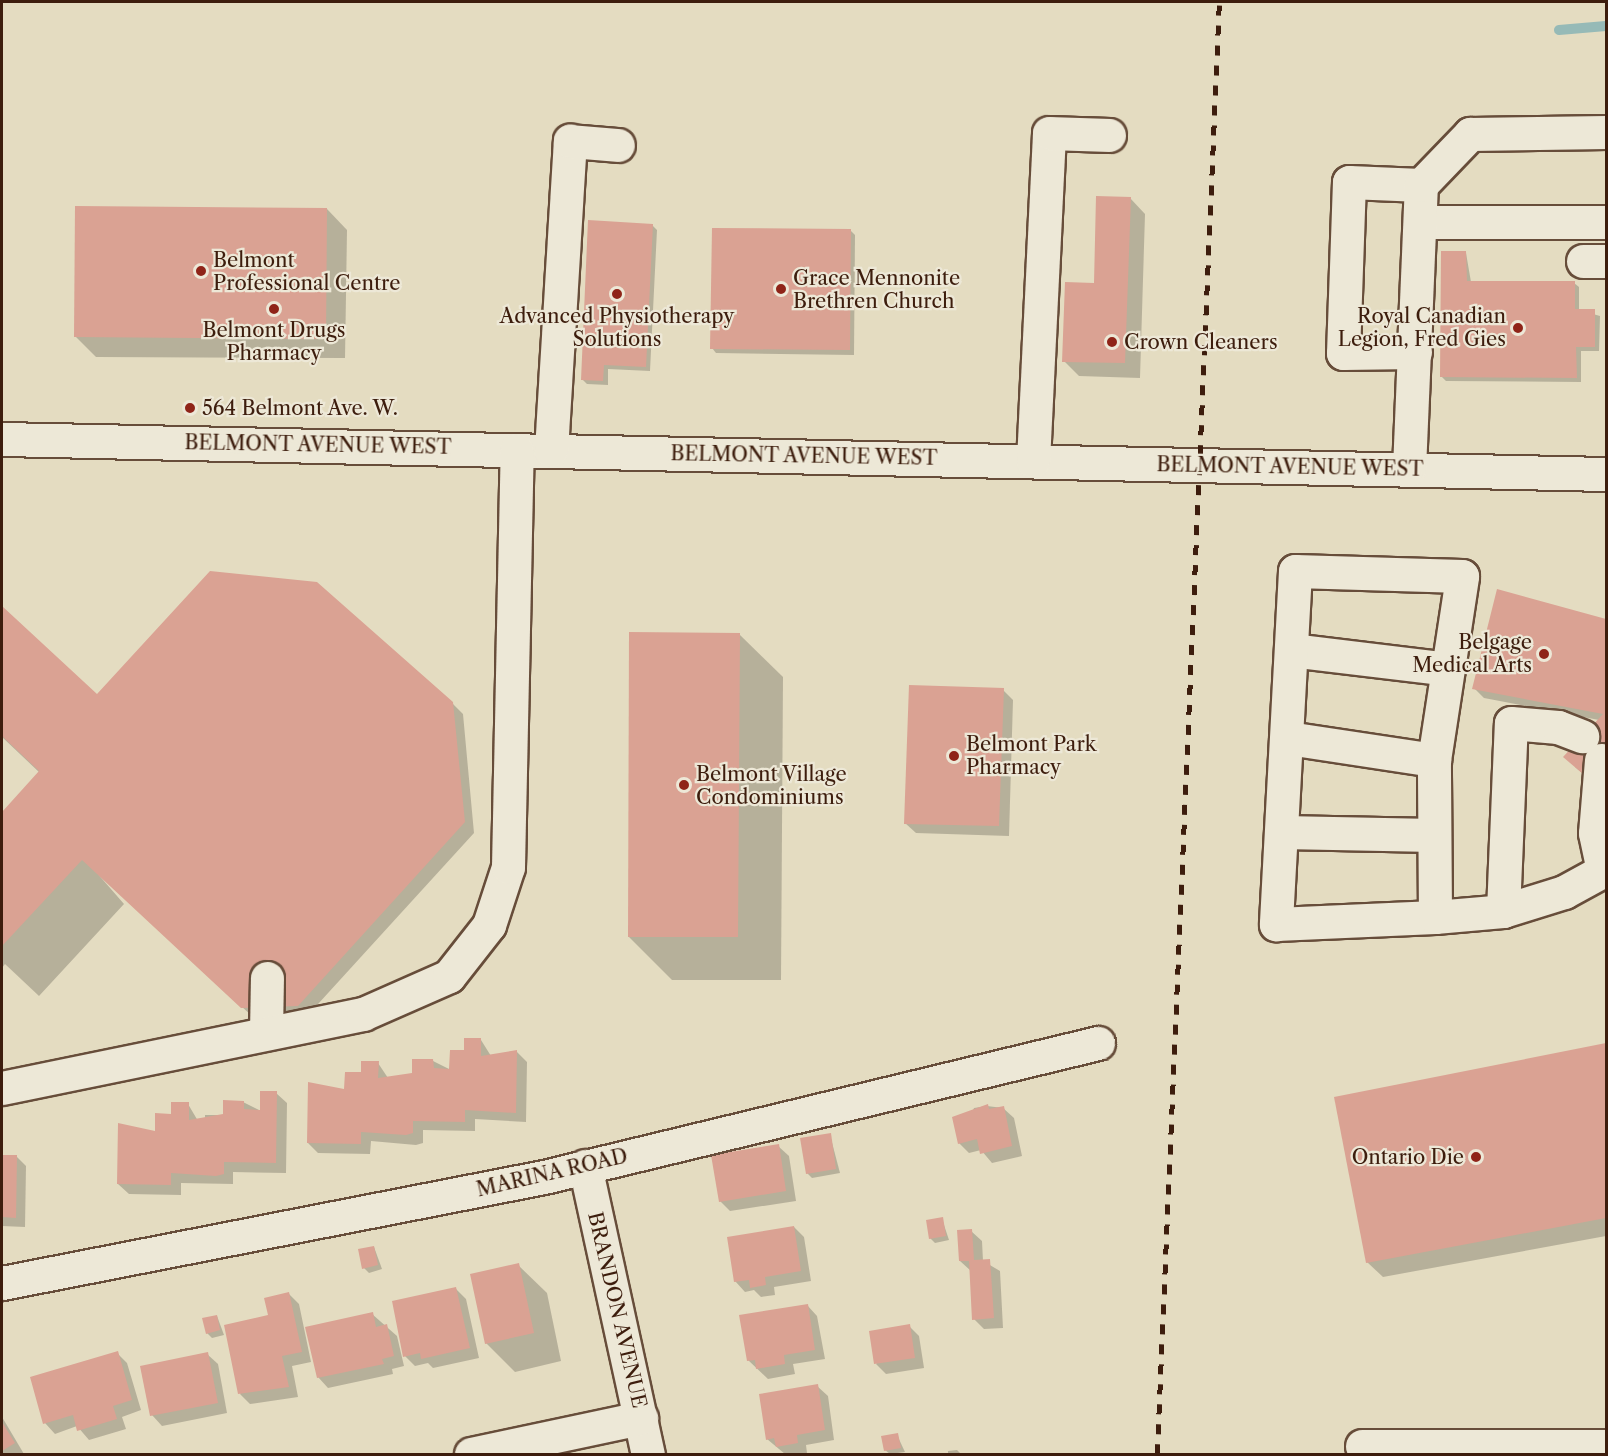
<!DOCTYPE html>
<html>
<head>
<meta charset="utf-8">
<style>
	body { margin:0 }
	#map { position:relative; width:1608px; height:1456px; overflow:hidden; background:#e4dcc1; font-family:"Libre Caslon Text",serif }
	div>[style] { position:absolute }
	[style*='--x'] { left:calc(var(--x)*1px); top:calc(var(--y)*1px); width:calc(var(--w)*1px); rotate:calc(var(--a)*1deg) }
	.shadow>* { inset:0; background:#0003 }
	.stream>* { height:10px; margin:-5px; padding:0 5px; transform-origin:5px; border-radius:5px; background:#96bab7 }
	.building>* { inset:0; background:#daa293 }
	.roads { filter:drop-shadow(2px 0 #674d3a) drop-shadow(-2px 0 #674d3a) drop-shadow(0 2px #674d3a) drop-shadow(0 -2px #674d3a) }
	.minor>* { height:33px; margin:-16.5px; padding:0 16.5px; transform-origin:16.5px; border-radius:16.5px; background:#ede8d7 }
	.rail>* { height:4.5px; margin-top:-2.25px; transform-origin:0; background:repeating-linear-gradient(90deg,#3d1d0d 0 10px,transparent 0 20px) }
	.dots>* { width:16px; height:16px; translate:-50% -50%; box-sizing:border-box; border:3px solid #ede8d7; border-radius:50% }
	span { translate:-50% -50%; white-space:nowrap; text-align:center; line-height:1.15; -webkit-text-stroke:4.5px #ede8d7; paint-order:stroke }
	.poi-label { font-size:20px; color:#3d1d0d }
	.left { translate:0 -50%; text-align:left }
	.right { translate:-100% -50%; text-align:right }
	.street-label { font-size:20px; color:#3d1d0d }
	.frame { position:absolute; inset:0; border:3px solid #3d1d0d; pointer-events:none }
</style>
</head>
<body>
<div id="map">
	<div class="shadow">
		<i style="clip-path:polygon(1130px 198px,1145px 214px,1140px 378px,1079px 376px,1064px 361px)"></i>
		<i style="clip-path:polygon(327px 209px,347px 230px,345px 358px,96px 357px,75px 336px)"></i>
		<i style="clip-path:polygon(652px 225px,657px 230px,650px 371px,608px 369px,608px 385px,587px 384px,582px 379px)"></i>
		<i style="clip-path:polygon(851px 231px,855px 235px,854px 355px,716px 353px,712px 348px)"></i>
		<i style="clip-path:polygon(1466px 253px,1471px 282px,1574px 283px,1579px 287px,1579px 310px,1600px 316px,1599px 351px,1581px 351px,1581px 382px,1446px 381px,1441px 376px)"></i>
		<i style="clip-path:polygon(1498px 591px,1606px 621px,1606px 773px,1594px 783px,1575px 767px,1599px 720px,1484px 698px,1474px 688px)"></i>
		<i style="clip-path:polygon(2px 608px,97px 696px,452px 703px,463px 714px,474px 833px,308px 1015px,253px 1017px,97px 873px,124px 904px,39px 996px,5px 964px,2px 968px,2px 814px,40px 773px,2px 737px)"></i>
		<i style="clip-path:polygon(739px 634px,783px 677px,781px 980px,672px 980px,629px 937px)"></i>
		<i style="clip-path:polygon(1003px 690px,1013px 700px,1009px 836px,916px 833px,905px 823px)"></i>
		<i style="clip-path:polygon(481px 1040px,491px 1056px,517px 1052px,527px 1062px,526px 1122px,475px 1119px,475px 1131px,423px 1130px,423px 1143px,416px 1145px,371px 1141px,370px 1154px,318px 1153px,308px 1143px,346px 1091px,378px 1063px,388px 1078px,414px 1074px,433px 1061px,451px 1070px)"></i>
		<i style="clip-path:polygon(1606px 1044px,1606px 1236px,1383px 1277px,1367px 1262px,1336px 1098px)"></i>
		<i style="clip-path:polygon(276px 1093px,287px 1103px,286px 1173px,233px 1172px,233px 1184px,181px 1183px,181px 1195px,129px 1194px,118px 1184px,156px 1132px,188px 1104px,198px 1121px,205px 1122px,205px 1115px,224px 1115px,243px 1102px,261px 1111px)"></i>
		<i style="clip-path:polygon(987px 1106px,1003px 1108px,1014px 1118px,1022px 1156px,992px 1163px,981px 1150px,969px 1153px,959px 1143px,974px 1108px)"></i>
		<i style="clip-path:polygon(830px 1135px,840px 1173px,812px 1178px,807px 1173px)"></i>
		<i style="clip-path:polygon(778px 1146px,789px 1156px,796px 1201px,730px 1211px,720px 1201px)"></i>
		<i style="clip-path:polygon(16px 1156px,26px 1166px,25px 1227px,2px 1226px,2px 1159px)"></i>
		<i style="clip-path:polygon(942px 1219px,949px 1240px,935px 1243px,930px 1238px)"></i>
		<i style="clip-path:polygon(794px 1227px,804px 1237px,811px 1281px,774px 1287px,775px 1295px,761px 1297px,754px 1290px,745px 1292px,735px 1281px)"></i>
		<i style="clip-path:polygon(971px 1231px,982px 1241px,983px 1261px,1000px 1271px,1003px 1328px,984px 1329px,974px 1319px,971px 1271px,960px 1261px)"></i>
		<i style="clip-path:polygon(374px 1247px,382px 1269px,369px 1273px,364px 1268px)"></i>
		<i style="clip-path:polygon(518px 1265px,547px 1293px,561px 1361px,515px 1372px,486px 1343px)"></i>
		<i style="clip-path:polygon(456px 1289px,466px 1299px,479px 1358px,433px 1368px,428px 1363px,415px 1366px,405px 1356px)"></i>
		<i style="clip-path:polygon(289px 1294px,299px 1304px,311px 1362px,292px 1366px,298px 1397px,250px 1404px,240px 1394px)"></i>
		<i style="clip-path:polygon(807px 1305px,817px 1316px,825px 1359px,793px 1364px,795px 1374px,768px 1379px,748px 1360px)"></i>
		<i style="clip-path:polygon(372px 1314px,397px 1336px,404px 1366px,392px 1369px,393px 1374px,328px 1388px,318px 1377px)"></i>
		<i style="clip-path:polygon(217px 1316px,224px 1335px,212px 1338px,207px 1333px)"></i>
		<i style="clip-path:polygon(909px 1326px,919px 1336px,924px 1368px,886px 1374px,876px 1364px)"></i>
		<i style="clip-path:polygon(117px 1353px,127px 1363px,141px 1410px,122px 1417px,126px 1429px,89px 1440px,77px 1426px,55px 1434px,45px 1423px)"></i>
		<i style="clip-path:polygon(207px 1354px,218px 1364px,227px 1413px,162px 1426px,152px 1415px)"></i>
		<i style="clip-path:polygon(817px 1386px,828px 1396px,834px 1440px,806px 1445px,807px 1453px,785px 1454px,767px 1439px)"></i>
		<i style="clip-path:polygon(2px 1417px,24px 1454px,2px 1454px)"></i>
		<i style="clip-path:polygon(897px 1435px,905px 1452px,890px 1454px,885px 1450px)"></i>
		<i style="clip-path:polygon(957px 1450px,961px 1454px,948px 1454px,948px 1451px)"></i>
	</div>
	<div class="stream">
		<i style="--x:1559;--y:30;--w:47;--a:-4.9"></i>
	</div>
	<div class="building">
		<i style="clip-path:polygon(1096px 196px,1131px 197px,1125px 363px,1062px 362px,1065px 282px,1094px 283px)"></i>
		<i style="clip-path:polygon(75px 206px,327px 208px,326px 339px,74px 337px)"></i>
		<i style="clip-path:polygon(588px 220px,653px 224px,646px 367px,604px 365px,603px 381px,581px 380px)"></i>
		<i style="clip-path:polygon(712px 228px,851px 229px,850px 350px,710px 349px)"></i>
		<i style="clip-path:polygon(1441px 251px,1466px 251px,1467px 281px,1575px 281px,1575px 309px,1595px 309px,1595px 347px,1576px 347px,1577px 378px,1440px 377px)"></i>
		<i style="clip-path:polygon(210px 571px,317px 582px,453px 702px,465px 822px,298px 1006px,241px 1008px,82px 860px,2px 946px,2px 812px,39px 771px,2px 736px,2px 606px,97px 694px)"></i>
		<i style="clip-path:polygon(1497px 589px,1606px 619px,1606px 755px,1583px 774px,1563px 757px,1603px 714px,1472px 689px)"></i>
		<i style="clip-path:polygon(629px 632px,740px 633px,738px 937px,628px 937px)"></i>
		<i style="clip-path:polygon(909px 685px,1004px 688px,999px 826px,904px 824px)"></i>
		<i style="clip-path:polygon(464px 1038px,481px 1038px,481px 1056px,517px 1050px,516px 1113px,465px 1110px,465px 1122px,413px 1121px,413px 1133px,406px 1135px,361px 1132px,361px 1144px,307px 1143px,308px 1082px,344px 1089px,345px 1072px,361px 1072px,361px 1061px,379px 1061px,378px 1078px,412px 1073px,412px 1059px,433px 1059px,434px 1068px,449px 1069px,450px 1050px,464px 1050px)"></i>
		<i style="clip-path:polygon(1606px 1043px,1606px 1218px,1366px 1263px,1334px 1097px)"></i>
		<i style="clip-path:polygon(260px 1091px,277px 1091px,276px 1163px,224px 1162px,224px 1174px,216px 1176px,171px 1173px,171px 1185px,117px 1184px,118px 1123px,155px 1131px,155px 1113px,171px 1114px,171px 1102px,189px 1102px,189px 1120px,223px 1114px,223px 1100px,244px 1101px,244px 1109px,260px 1110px)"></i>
		<i style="clip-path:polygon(988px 1104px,989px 1109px,1004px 1106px,1012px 1146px,980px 1154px,977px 1139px,958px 1144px,952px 1117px)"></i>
		<i style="clip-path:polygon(831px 1133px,836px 1169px,806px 1174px,800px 1138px)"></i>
		<i style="clip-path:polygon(779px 1144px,786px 1191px,719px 1202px,711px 1155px)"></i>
		<i style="clip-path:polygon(2px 1155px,17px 1155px,16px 1218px,2px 1217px)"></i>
		<i style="clip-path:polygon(943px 1217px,946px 1236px,929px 1239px,926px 1220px)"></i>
		<i style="clip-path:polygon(794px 1226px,801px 1271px,765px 1277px,766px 1285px,750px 1288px,749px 1280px,734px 1282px,727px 1237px)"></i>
		<i style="clip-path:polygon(972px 1229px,974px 1260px,990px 1259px,994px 1318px,972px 1320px,969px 1261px,959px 1261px,957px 1230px)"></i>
		<i style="clip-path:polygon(374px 1246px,378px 1265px,362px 1269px,358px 1249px)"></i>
		<i style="clip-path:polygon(519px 1263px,534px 1333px,485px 1344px,470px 1274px)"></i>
		<i style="clip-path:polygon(456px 1287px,470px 1348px,421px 1359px,420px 1353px,403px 1357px,392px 1301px)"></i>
		<i style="clip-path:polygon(289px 1292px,302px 1352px,282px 1356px,289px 1387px,238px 1394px,224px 1325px,268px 1315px,264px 1298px)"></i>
		<i style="clip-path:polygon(808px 1304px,815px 1350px,784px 1355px,785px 1364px,756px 1369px,755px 1360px,747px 1361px,739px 1315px)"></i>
		<i style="clip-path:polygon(373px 1312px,376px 1327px,387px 1324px,394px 1356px,382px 1359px,384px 1364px,317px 1378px,305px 1327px)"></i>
		<i style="clip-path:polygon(217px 1315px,220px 1330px,206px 1334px,202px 1318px)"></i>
		<i style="clip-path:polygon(910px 1324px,915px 1358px,874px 1364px,869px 1331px)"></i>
		<i style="clip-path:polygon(118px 1351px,132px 1400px,113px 1406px,117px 1419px,77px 1431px,73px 1415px,43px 1424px,30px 1377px)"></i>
		<i style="clip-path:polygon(208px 1352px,218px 1403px,150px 1416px,140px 1366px)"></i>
		<i style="clip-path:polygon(818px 1384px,825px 1430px,797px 1435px,798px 1443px,776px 1447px,774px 1438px,766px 1440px,759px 1394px)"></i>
		<i style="clip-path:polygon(2px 1422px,15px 1443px,2px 1451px)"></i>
		<i style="clip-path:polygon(898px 1433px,901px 1448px,884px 1451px,881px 1436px)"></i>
	</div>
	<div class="roads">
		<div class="minor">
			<i style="--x:1422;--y:222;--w:184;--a:0"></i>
			<i style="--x:1583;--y:261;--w:23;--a:0"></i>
			<i style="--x:1415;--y:352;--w:72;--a:179.2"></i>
			<i style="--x:1343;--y:353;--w:171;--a:-88"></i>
			<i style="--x:1349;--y:182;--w:72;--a:2.4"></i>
			<i style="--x:2;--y:439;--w:1604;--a:1.25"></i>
			<i style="--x:551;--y:450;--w:310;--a:-86.5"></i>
			<i style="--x:570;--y:141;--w:48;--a:4.8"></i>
			<i style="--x:1033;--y:461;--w:328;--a:-87.2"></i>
			<i style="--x:1049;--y:133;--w:60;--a:1.9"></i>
			<i style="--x:1409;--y:469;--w:284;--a:-87.6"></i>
			<i style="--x:1421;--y:185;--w:71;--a:-46.1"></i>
			<i style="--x:1470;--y:134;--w:136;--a:-0.8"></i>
			<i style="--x:1291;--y:650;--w:158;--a:6.9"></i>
			<i style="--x:1288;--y:738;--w:148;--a:8.6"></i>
			<i style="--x:1601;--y:760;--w:73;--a:94.7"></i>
			<i style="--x:1595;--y:833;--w:38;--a:78"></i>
			<i style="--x:1282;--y:832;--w:152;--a:1.1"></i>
			<i style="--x:1503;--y:911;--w:64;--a:-17.3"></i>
			<i style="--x:1564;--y:892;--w:48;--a:-28.7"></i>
			<i style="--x:1435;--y:917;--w:157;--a:-90.4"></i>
			<i style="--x:1434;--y:760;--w:186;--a:-81.3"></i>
			<i style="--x:1462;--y:576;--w:167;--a:-178.3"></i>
			<i style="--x:1295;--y:571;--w:354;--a:93.1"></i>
			<i style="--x:1276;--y:924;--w:159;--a:-2.5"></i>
			<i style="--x:1435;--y:917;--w:68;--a:-5"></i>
			<i style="--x:1503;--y:911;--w:188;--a:-87.6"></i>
			<i style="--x:1511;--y:723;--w:47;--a:4.9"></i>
			<i style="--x:1558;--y:727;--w:26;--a:21"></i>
			<i style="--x:266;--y:1033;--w:55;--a:-89"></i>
			<i style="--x:2;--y:1088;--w:369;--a:-11.6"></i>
			<i style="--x:363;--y:1014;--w:94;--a:-23.8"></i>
			<i style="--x:449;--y:976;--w:65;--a:-51.9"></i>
			<i style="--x:489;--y:925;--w:61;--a:-71.9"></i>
			<i style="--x:508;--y:867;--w:417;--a:-88.8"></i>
			<i style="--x:585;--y:1166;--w:295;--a:77.7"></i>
			<i style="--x:2;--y:1283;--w:552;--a:-11.07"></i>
			<i style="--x:544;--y:1177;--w:570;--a:-13.6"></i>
			<i style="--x:1362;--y:1446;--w:244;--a:0"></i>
			<i style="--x:471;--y:1454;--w:174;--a:-12"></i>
		</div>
	</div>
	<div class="rail">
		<i style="--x:1157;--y:1454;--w:1453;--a:-87.55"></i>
	</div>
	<div class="dots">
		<i style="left:201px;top:271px;background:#8f2418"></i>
		<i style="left:781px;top:289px;background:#8f2418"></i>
		<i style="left:617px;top:294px;background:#8f2418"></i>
		<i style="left:274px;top:309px;background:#8f2418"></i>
		<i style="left:1518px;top:328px;background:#8f2418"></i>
		<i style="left:1112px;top:342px;background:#8f2418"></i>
		<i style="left:190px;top:408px;background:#8f2418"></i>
		<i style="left:1544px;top:654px;background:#8f2418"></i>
		<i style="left:954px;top:756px;background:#8f2418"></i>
		<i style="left:684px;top:785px;background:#8f2418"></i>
		<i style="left:1476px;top:1157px;background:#8f2418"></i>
	</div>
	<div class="poi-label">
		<span class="left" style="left:213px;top:272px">Belmont<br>Professional Centre</span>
		<span class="left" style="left:793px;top:290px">Grace Mennonite<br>Brethren Church</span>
		<span style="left:617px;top:328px">Advanced Physiotherapy<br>Solutions</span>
		<span class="right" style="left:1506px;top:328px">Royal Canadian<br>Legion, Fred Gies</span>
		<span style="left:274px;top:342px">Belmont Drugs<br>Pharmacy</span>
		<span class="left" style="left:1124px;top:342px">Crown Cleaners</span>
		<span class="left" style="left:202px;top:408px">564 Belmont Ave. W.</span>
		<span class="right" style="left:1532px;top:654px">Belgage<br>Medical Arts</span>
		<span class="left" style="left:966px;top:756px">Belmont Park<br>Pharmacy</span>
		<span class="left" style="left:696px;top:786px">Belmont Village<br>Condominiums</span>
		<span class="right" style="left:1464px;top:1157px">Ontario Die</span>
	</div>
	<div class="street-label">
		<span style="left:318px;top:445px;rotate:1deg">BELMONT AVENUE WEST</span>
		<span style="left:804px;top:456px;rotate:1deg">BELMONT AVENUE WEST</span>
		<span style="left:1290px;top:467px;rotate:1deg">BELMONT AVENUE WEST</span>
		<span style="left:552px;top:1173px;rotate:-13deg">MARINA ROAD</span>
		<span style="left:617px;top:1310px;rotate:77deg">BRANDON AVENUE</span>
	</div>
	<div class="frame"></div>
</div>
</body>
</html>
